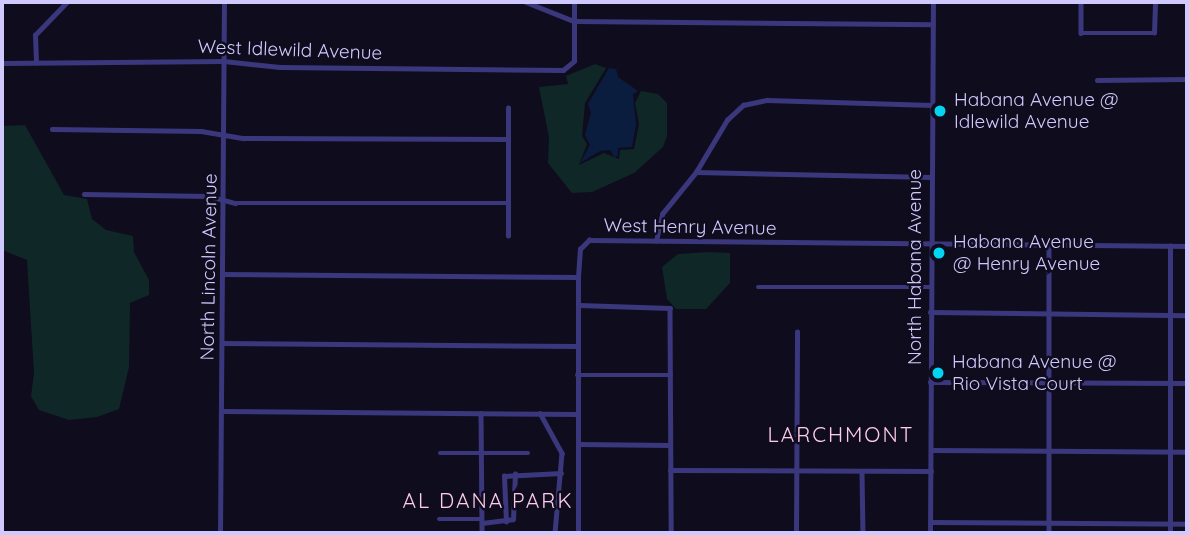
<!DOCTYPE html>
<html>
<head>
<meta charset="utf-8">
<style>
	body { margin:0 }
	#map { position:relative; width:1189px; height:535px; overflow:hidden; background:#0f0c1e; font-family:Quicksand,sans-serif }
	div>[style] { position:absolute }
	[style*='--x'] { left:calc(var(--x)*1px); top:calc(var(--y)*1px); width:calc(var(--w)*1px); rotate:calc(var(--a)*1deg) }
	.green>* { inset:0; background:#0f2727 }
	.water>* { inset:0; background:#0b1d3e }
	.minor>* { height:4.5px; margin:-2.25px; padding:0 2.25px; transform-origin:2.25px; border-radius:2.25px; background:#3b377c }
	.tertiary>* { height:5px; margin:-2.5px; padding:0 2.5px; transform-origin:2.5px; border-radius:2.5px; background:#3b377c }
	.dots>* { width:19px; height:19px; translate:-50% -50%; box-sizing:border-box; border:4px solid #0f0c1e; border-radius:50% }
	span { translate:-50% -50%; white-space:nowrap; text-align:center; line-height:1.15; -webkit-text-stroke:5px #0f0c1e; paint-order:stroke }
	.street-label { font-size:19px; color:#d0c9fe }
	.poi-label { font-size:19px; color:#d0c9fe }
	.left { translate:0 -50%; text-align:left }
	.neighbourhood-label { font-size:21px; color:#fecbeb; letter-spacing:2px }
	.frame { position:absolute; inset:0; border:4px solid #d0c9fe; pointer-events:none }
</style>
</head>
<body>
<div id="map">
	<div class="green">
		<i style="clip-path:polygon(595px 64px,606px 68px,585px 103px,582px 136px,587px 144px,579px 165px,604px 153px,619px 159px,620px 150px,634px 149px,639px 124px,635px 103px,641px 91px,658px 94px,667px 103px,667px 136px,663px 147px,634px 173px,592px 192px,572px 193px,548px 163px,549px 137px,539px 87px,568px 84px,566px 76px)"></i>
		<i style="clip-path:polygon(25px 125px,64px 195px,87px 199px,92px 219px,106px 230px,133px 236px,134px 252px,149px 280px,149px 295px,130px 303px,129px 367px,119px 409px,97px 417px,69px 420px,39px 410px,31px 396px,34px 373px,27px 260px,2px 250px,2px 126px)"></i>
		<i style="clip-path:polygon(709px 252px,730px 253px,730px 283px,706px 309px,676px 309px,667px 299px,662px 267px,678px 254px)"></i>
	</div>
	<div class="water">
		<i style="clip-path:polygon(609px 68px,616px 69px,618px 77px,638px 91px,633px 94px,636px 125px,632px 147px,618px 148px,618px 156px,614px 157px,610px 150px,600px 151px,580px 163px,590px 145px,585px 135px,591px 113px,588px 104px)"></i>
	</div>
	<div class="minor">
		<i style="--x:526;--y:2;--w:52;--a:21.6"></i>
		<i style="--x:574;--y:21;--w:359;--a:0.5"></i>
		<i style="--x:1081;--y:2;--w:31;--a:90"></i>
		<i style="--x:1081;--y:33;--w:73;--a:0"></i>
		<i style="--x:1154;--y:33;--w:31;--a:-88"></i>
		<i style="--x:2;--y:63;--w:222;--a:-0.5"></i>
		<i style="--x:224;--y:61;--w:56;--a:6.1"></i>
		<i style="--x:280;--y:67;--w:283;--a:0.6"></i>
		<i style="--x:563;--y:70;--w:14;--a:-39"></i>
		<i style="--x:574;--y:61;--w:59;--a:-90"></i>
		<i style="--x:36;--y:63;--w:28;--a:-92"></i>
		<i style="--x:35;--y:35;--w:46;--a:-45.9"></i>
		<i style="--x:1097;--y:80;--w:90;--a:-0.6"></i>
		<i style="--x:52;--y:129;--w:149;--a:0.8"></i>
		<i style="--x:201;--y:131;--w:43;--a:9.5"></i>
		<i style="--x:243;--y:138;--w:265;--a:0.2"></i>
		<i style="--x:696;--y:172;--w:236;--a:1.2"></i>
		<i style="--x:84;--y:194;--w:125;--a:0.9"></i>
		<i style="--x:209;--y:196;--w:27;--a:15"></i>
		<i style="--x:235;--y:203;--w:273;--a:0"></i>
		<i style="--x:508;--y:236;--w:128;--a:-90"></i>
		<i style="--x:656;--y:241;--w:28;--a:-77"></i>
		<i style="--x:662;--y:214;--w:54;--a:-51"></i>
		<i style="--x:696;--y:172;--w:61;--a:-59.2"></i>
		<i style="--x:727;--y:120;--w:22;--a:-43"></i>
		<i style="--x:743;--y:105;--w:25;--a:-12"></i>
		<i style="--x:767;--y:100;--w:165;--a:1.7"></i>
		<i style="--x:1049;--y:244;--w:289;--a:90"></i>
		<i style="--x:222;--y:274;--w:356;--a:0.5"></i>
		<i style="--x:758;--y:287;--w:172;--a:0"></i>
		<i style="--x:579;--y:305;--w:91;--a:1.9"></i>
		<i style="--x:670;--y:308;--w:225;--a:89.7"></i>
		<i style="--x:930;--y:312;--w:257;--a:0.7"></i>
		<i style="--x:222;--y:343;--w:356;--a:0.5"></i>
		<i style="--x:577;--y:375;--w:94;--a:0"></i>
		<i style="--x:930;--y:382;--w:257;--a:0.2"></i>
		<i style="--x:222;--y:411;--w:355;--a:0.5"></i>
		<i style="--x:481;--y:413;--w:120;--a:89.5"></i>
		<i style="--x:540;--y:413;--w:46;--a:61.2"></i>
		<i style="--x:562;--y:453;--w:80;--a:95"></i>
		<i style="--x:578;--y:444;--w:92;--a:0.6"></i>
		<i style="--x:931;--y:450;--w:256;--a:0.4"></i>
		<i style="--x:440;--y:453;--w:88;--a:0"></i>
		<i style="--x:670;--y:470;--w:261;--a:0.2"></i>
		<i style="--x:862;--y:472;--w:61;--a:89.1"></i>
		<i style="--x:439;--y:519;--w:43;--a:0"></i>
		<i style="--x:506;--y:522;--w:46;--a:-92.5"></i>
		<i style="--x:504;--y:476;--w:57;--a:-3"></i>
		<i style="--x:930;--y:522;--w:257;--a:0.4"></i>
		<i style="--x:482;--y:523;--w:31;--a:-7"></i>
		<i style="--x:513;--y:519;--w:45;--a:-87.5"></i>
		<i style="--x:220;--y:533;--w:531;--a:-89.57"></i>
		<i style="--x:578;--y:533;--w:256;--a:-90"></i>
		<i style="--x:578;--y:277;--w:28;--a:-86"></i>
		<i style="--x:580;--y:249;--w:13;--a:-45"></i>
		<i style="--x:589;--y:240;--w:598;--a:0.57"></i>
		<i style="--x:796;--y:533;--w:201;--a:-89.7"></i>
		<i style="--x:1170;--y:533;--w:287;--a:-90"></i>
	</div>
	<div class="tertiary">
		<i style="--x:930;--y:533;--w:531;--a:-89.68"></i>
	</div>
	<div class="dots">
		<i style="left:940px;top:111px;background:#02d4f1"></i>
		<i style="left:939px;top:253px;background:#02d4f1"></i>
		<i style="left:938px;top:373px;background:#02d4f1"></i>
	</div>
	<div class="street-label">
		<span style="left:290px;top:50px;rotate:2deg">West Idlewild Avenue</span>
		<span style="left:690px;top:227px;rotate:1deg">West Henry Avenue</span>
		<span style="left:209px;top:267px;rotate:-89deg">North Lincoln Avenue</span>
		<span style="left:915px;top:267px;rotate:-90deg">North Habana Avenue</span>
	</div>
	<div class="poi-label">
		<span class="left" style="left:954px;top:111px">Habana Avenue @<br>Idlewild Avenue</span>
		<span class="left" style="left:953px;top:253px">Habana Avenue<br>@ Henry Avenue</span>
		<span class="left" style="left:952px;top:373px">Habana Avenue @<br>Rio Vista Court</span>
	</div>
	<div class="neighbourhood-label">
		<span style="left:841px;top:434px">LARCHMONT</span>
		<span style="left:488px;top:500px">AL DANA PARK</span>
	</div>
	<div class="frame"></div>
</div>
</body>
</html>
